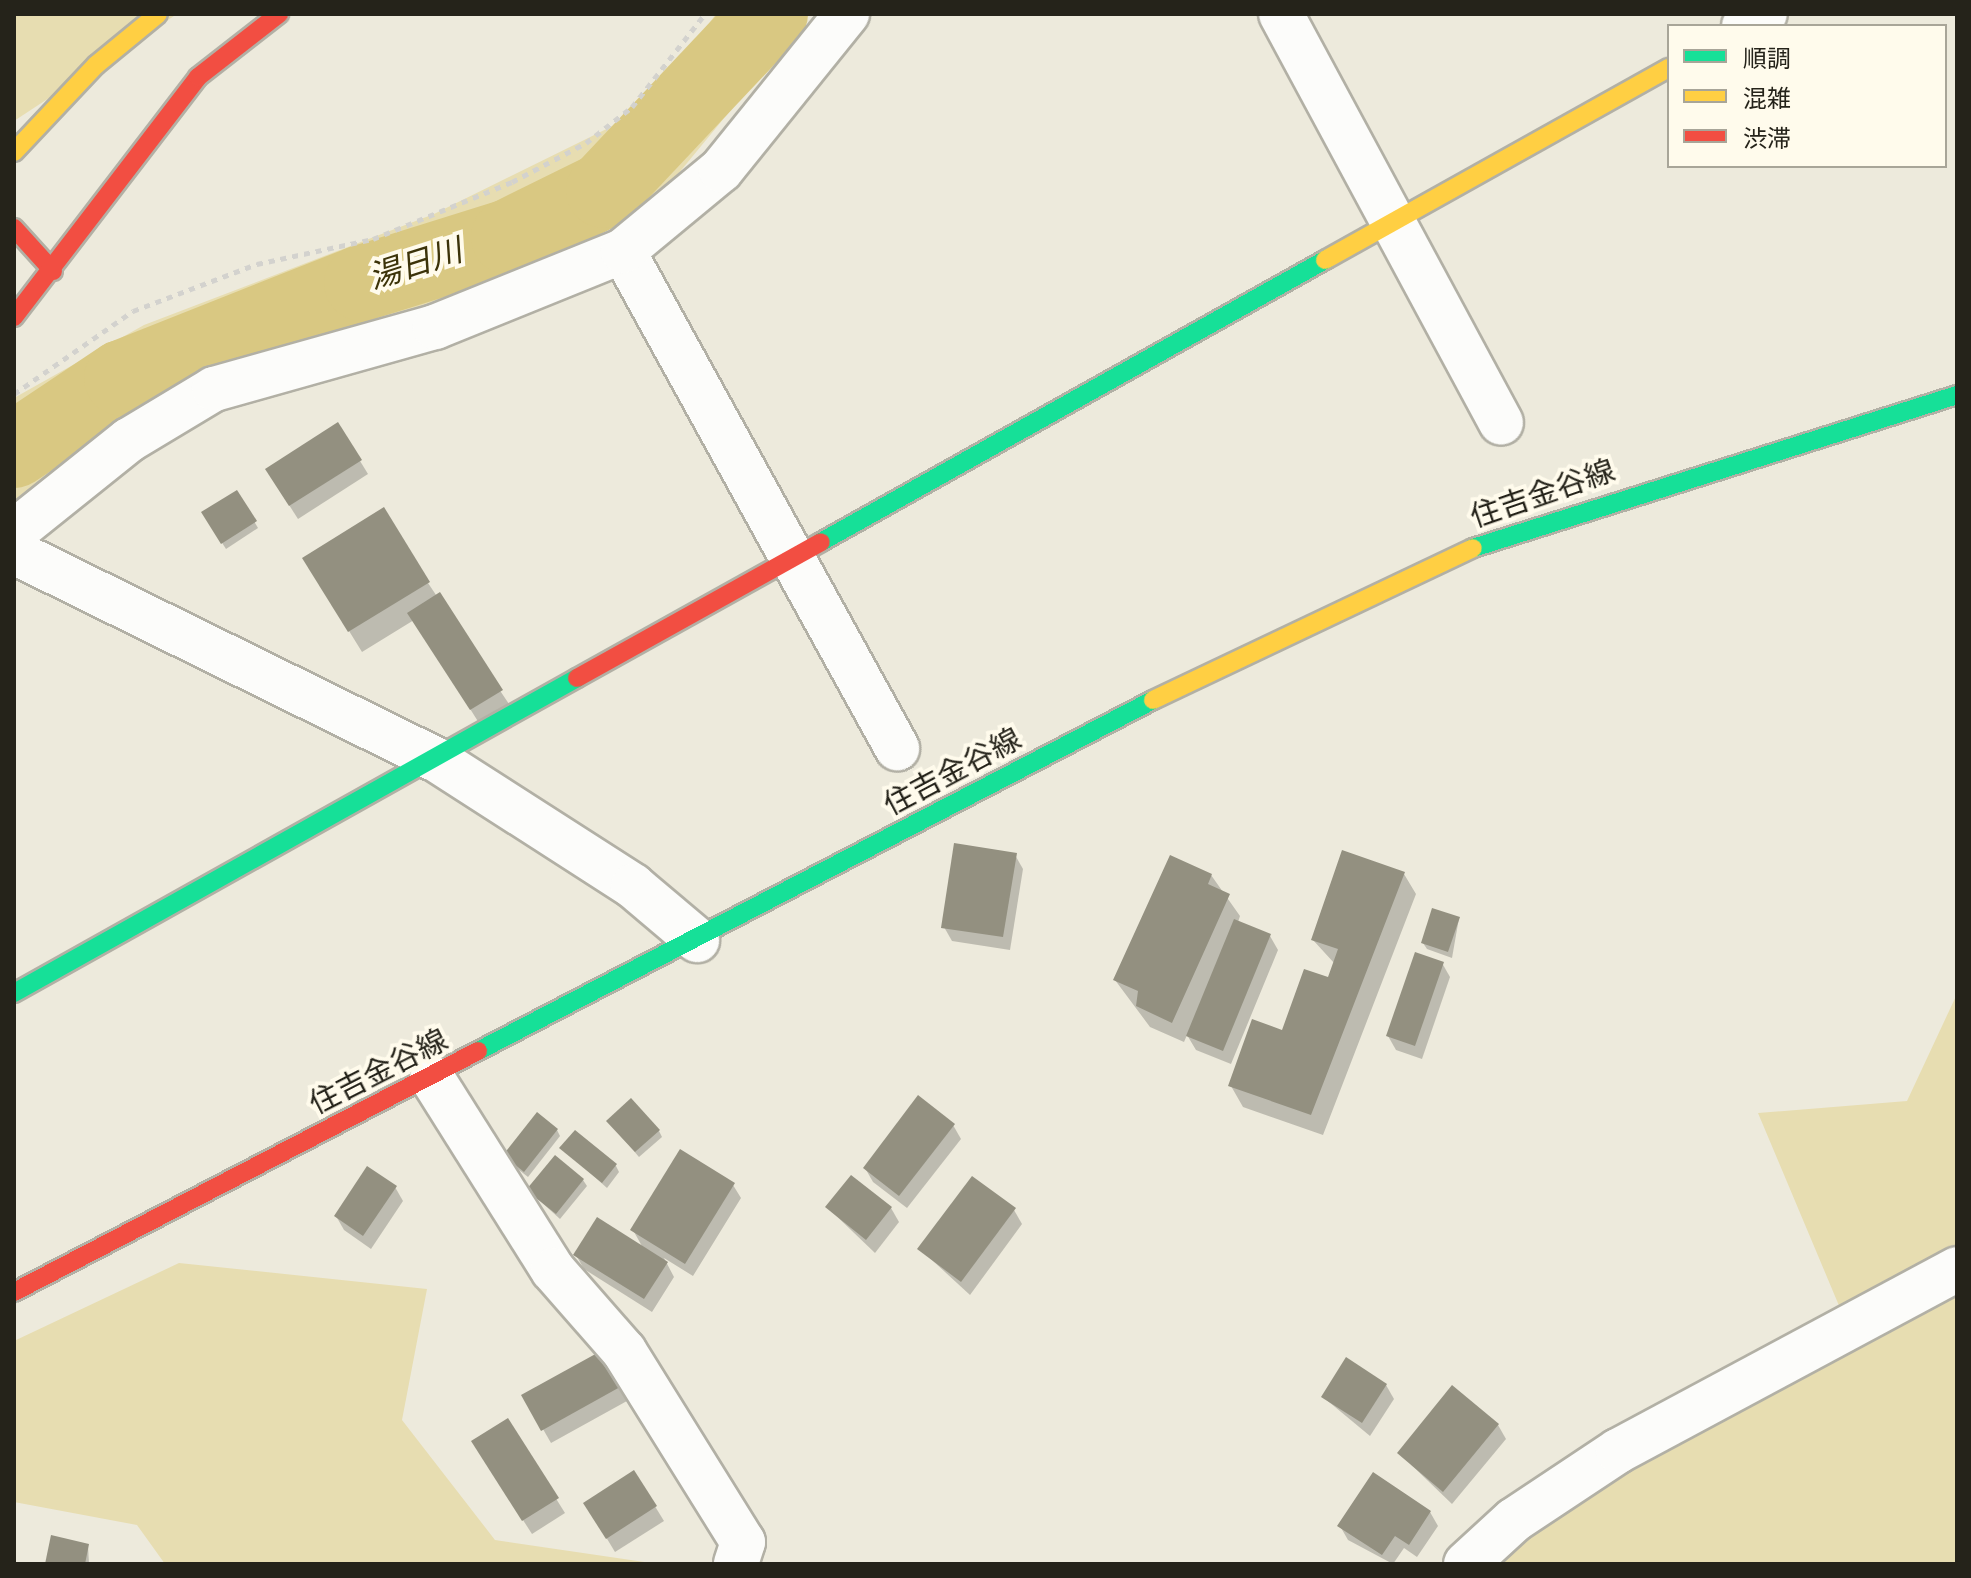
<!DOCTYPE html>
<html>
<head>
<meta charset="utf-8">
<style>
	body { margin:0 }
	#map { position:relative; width:1971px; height:1578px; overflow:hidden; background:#edeadc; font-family:"Sofia Sans Condensed","Noto Sans JP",sans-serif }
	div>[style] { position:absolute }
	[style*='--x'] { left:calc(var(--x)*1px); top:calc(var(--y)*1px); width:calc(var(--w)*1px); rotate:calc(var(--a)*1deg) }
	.green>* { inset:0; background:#e7ddb1 }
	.shadow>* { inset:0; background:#0003 }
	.river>* { height:76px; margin:-38px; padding:0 38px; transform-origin:38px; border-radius:38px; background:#d9c882 }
	.building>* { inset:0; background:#939080 }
	.path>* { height:5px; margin-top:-2.5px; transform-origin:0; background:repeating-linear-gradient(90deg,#d3d2ce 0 6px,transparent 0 12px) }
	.roads { filter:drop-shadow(2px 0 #b2b0a5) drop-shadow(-2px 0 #b2b0a5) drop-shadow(0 2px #b2b0a5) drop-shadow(0 -2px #b2b0a5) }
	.street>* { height:44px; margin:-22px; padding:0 22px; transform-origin:22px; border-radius:22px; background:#fcfcfa }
	.fast>* { height:18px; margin:-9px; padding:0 9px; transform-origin:9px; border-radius:9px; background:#16e098 }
	.slow>* { height:18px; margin:-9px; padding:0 9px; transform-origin:9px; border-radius:9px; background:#ffcf43 }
	.jam>* { height:18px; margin:-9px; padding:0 9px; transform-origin:9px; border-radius:9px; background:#f24e42 }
	span { translate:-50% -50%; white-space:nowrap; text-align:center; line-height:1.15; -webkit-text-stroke:8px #fffbec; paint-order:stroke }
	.street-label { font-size:30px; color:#25231a }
	.water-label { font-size:32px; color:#3c3309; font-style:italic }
	.frame { position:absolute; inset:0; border:16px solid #25231a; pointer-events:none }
	.legend { position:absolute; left:1667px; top:24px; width:280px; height:144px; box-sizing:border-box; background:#fffbec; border:2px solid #a8a598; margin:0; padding:10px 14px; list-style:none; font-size:24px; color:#25231a }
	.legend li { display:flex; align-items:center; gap:16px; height:40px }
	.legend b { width:40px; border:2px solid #a8a598 }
</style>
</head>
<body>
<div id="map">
	<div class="green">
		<i style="clip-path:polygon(14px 14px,177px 14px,14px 121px)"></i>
		<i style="clip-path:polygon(716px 14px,810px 14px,659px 197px,511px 278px,224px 371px,14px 506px,14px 398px,144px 325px,434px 214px,643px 111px)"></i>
		<i style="clip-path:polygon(1957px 994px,1957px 1260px,1840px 1308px,1758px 1113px,1907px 1101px)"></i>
		<i style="clip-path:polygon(179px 1263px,427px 1289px,402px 1420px,495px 1540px,658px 1564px,165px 1564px,137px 1525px,14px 1502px,14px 1341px)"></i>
		<i style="clip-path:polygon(1957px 1281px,1957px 1564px,1487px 1564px,1618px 1451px)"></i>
	</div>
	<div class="shadow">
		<i style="clip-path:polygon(338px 425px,368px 474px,298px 519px,275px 483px)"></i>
		<i style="clip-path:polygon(237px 492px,258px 528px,226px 549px,203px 513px)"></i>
		<i style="clip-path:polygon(317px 579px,428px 583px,509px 704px,479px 723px,414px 620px,362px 652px)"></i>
		<i style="clip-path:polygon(1015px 855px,1023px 869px,1010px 950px,952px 941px,944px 927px)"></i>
		<i style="clip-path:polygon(1404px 874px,1416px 894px,1323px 1135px,1243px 1107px,1231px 1086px,1329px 980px,1335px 964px,1313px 940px)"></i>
		<i style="clip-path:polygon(1211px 875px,1240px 916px,1238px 922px,1270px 936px,1278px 950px,1231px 1064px,1196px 1050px,1187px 1035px,1184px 1042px,1150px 1027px,1115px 980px)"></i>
		<i style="clip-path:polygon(1459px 918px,1452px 958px,1427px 949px,1423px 943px)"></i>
		<i style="clip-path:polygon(1442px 963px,1450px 977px,1422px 1059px,1396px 1050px,1388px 1036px)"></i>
		<i style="clip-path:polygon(608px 1121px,659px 1131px,662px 1137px,639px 1157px)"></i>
		<i style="clip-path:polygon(953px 1125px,961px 1139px,907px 1208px,873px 1182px,865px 1168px)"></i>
		<i style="clip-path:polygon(557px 1130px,560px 1136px,528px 1177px,509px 1162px)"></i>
		<i style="clip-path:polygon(562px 1148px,616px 1166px,619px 1172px,607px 1188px)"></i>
		<i style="clip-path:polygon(583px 1180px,587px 1186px,560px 1219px,528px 1190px)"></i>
		<i style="clip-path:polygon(733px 1185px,741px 1198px,693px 1276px,664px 1258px,674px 1277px,652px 1312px,584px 1269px,576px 1255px,643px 1248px,633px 1230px)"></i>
		<i style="clip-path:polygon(395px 1187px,403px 1201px,371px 1249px,344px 1230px,336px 1216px)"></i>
		<i style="clip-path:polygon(827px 1207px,891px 1208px,899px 1222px,875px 1253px)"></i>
		<i style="clip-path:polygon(1014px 1210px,1022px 1224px,970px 1295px,920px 1249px)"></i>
		<i style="clip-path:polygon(609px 1348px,636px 1396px,551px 1443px,524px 1396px)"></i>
		<i style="clip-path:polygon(1386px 1385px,1394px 1399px,1370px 1436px,1323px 1397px)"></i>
		<i style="clip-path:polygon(507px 1420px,565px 1513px,532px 1534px,481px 1455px)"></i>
		<i style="clip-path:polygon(1498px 1425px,1506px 1439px,1452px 1504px,1399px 1453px)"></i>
		<i style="clip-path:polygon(634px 1472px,664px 1521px,615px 1552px,586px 1504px)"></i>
		<i style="clip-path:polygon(1430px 1512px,1438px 1526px,1417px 1557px,1404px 1548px,1393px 1564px,1348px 1540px,1340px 1526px)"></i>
		<i style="clip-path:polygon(88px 1545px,89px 1564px,47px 1564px)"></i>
	</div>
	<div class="river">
		<i style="--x:14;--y:450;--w:130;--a:-33.7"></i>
		<i style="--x:122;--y:378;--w:258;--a:-21.6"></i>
		<i style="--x:362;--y:283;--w:154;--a:-17.4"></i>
		<i style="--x:509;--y:237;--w:106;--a:-26.3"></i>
		<i style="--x:604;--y:190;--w:242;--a:-46.7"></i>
	</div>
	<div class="building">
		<i style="clip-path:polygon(338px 422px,362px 460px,289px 506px,265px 469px)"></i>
		<i style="clip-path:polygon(237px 490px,257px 521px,221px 544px,201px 512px)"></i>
		<i style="clip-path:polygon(384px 507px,430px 582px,348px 632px,302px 558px)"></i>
		<i style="clip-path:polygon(440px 592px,503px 690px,470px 710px,407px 613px)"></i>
		<i style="clip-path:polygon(954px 843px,1017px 853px,1003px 937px,941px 928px)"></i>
		<i style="clip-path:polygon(1342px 850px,1405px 872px,1311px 1115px,1228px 1086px,1252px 1019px,1282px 1030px,1304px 969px,1328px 977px,1338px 949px,1311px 940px)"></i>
		<i style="clip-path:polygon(1170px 855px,1212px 874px,1208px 884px,1230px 894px,1172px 1023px,1136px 1006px,1138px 991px,1113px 980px)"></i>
		<i style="clip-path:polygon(1432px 908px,1460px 917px,1448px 952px,1421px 943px)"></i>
		<i style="clip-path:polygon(1234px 919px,1271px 934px,1223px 1051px,1186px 1036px)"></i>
		<i style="clip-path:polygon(1415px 952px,1444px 962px,1415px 1046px,1386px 1036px)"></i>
		<i style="clip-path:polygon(918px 1095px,955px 1124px,899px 1196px,863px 1168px)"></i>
		<i style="clip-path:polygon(631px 1098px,660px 1130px,635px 1152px,606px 1121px)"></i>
		<i style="clip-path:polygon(537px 1112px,558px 1129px,524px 1172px,503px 1155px)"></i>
		<i style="clip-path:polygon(575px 1130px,617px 1164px,602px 1183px,559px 1148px)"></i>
		<i style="clip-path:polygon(680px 1149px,735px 1183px,685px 1264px,630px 1230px)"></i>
		<i style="clip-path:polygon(555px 1155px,584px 1179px,556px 1214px,526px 1190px)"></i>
		<i style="clip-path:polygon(367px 1166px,397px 1186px,363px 1236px,334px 1216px)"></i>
		<i style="clip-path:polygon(851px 1175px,892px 1207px,866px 1240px,825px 1207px)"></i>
		<i style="clip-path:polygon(972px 1176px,1016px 1208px,961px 1282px,917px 1249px)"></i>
		<i style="clip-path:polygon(597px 1217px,668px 1262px,644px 1299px,573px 1255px)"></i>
		<i style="clip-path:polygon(610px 1346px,629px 1382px,541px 1431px,521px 1395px)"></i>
		<i style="clip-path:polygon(1346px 1357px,1387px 1384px,1362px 1423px,1321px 1397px)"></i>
		<i style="clip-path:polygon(1452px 1385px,1499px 1424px,1443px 1492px,1397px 1453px)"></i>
		<i style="clip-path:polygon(508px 1418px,559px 1498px,522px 1521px,471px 1441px)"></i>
		<i style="clip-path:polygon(634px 1470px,657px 1506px,606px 1539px,583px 1503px)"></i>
		<i style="clip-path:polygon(1373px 1472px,1431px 1511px,1409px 1545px,1395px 1536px,1382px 1555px,1337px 1526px)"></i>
		<i style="clip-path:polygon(51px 1535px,89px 1544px,85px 1564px,45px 1564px)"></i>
	</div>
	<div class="path">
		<i style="--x:14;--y:394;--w:145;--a:-34.9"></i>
		<i style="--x:133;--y:311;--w:133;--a:-20.8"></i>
		<i style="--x:257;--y:264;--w:119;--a:-12.2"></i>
		<i style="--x:373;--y:239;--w:150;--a:-22.3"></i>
		<i style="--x:512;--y:182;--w:84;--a:-27.8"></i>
		<i style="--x:586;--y:143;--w:58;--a:-38"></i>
		<i style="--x:632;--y:107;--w:118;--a:-51.9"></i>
	</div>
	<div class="roads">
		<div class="street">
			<i style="--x:1281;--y:14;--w:464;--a:61.7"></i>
			<i style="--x:1744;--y:26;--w:24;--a:-30"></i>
			<i style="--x:623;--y:251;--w:568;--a:61.13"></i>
			<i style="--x:14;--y:532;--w:147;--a:-38.7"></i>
			<i style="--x:129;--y:440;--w:99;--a:-31"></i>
			<i style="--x:214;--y:389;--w:230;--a:-15.7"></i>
			<i style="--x:435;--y:327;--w:203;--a:-22"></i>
			<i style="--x:623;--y:251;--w:127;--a:-39.6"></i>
			<i style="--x:721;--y:170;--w:201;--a:-51.1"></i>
			<i style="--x:14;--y:552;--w:471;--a:26.2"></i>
			<i style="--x:437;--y:760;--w:233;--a:32.7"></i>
			<i style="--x:633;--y:886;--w:84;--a:40.2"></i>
			<i style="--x:432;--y:1078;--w:227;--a:57.8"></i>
			<i style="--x:553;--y:1270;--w:108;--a:48.8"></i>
			<i style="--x:624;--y:1351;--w:225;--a:58.1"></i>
			<i style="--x:743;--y:1542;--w:23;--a:108"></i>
			<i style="--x:1466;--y:1564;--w:65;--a:-42.5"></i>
			<i style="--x:1514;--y:1520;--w:125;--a:-33.6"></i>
			<i style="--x:1618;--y:1451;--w:385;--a:-28.2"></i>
		</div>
		<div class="fast">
			<i style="--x:821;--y:542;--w:578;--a:-29.23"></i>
			<i style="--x:1473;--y:548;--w:508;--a:-17.54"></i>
			<i style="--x:14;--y:993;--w:645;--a:-29.23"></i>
			<i style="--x:478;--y:1051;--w:761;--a:-27.47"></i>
		</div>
		<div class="slow">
			<i style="--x:14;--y:152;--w:120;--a:-46.7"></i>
			<i style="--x:96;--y:65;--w:80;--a:-39.4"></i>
			<i style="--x:1325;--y:260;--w:394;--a:-29.2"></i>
			<i style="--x:1153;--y:700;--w:354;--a:-25.4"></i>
		</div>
		<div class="jam">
			<i style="--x:14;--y:228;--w:58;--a:47.8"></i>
			<i style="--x:14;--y:317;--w:302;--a:-52.5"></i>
			<i style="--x:198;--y:77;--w:103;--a:-37.9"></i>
			<i style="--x:577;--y:678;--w:279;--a:-29.1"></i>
			<i style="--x:14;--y:1292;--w:523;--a:-27.45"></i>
		</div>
	</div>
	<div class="street-label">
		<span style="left:1543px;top:495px;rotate:-19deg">住吉金谷線</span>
		<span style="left:953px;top:773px;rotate:-28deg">住吉金谷線</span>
		<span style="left:379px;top:1073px;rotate:-27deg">住吉金谷線</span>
	</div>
	<div class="water-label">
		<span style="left:416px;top:266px;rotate:-18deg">湯日川</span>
	</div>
	<div class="frame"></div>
	<ul class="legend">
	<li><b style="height:10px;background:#16e098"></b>順調</li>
	<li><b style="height:10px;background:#ffcf43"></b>混雑</li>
	<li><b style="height:10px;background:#f24e42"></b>渋滞</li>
	</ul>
</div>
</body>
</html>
